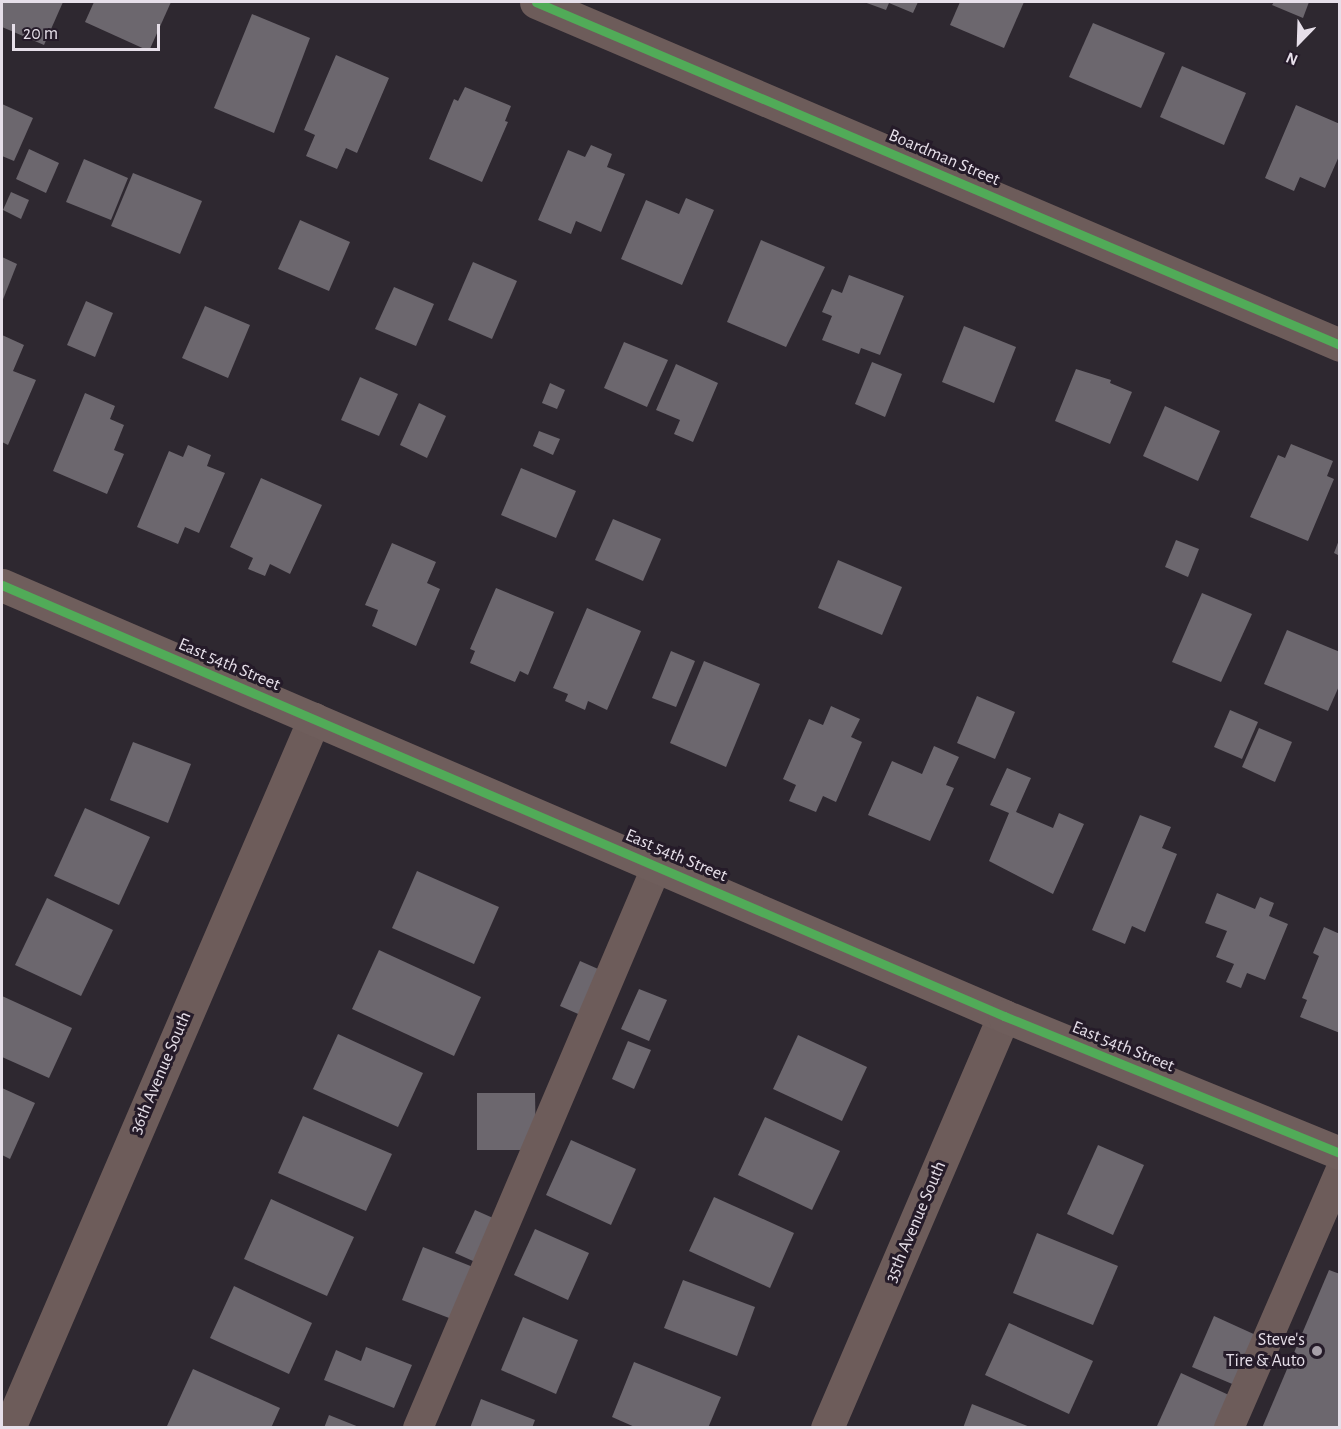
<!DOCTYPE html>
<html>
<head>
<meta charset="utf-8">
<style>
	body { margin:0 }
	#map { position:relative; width:1341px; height:1429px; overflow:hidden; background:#2e2830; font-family:"Alegreya Sans",sans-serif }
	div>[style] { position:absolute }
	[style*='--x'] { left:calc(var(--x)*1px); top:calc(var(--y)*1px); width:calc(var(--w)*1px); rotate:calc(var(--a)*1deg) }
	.building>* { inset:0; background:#6c676e }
	.lane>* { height:30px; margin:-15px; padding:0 15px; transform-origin:15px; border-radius:15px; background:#6d5c5a }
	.street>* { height:33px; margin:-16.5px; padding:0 16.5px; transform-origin:16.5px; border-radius:16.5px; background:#6d5c5a }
	.secondary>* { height:33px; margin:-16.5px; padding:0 16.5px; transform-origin:16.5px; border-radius:16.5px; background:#6f5e5c }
	.cycleway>* { height:9px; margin:-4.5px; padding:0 4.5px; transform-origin:4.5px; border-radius:4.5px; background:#51ab58 }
	.dots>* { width:16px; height:16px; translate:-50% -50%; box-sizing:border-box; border:3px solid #251b29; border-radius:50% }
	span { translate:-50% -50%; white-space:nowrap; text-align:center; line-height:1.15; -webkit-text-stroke:6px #251b29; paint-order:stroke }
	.street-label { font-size:18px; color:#e6dfe9 }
	.poi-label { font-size:18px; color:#e6dfe9 }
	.right { translate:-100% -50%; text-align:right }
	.frame { position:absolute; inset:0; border:3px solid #e6dfe9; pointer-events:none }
	.north { position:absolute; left:1269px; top:12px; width:60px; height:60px; -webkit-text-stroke:4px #251b29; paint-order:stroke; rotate:203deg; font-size:16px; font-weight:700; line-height:24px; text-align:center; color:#e6dfe9 }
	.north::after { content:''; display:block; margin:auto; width:21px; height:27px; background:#e6dfe9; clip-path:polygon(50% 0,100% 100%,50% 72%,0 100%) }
	.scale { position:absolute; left:12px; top:24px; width:148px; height:27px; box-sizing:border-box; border:3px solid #e6dfe9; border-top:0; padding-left:8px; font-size:18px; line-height:21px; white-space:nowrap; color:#e6dfe9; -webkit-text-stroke:4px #251b29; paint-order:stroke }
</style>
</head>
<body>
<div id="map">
	<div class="building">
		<i style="clip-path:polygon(2px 2px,63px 2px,44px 45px,2px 27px)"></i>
		<i style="clip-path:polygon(94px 2px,171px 2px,149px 51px,85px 22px)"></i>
		<i style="clip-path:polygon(864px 2px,918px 2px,913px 13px,889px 3px,886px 10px)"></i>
		<i style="clip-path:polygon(960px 2px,1024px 2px,1004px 48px,950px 25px)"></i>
		<i style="clip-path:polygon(1274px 2px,1309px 2px,1303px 18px,1272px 5px)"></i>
		<i style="clip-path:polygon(252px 14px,310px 38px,274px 133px,214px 108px)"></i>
		<i style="clip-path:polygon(1093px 23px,1165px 53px,1141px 108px,1069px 77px)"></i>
		<i style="clip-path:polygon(336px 55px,389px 78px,357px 153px,346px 148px,337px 169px,306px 156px,315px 135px,304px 130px)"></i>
		<i style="clip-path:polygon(1182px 66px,1246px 93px,1224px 145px,1160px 117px)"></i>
		<i style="clip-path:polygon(465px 87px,511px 106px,505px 121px,508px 122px,482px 182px,429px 159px,454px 99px,458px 101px)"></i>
		<i style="clip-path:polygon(2px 104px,33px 118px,14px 161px,2px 156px)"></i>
		<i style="clip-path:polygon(1296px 105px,1340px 124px,1340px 154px,1325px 188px,1300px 177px,1294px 191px,1265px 178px)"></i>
		<i style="clip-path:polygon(591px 145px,612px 154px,607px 167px,625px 174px,601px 232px,576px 221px,571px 234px,538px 220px,568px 150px,585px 157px)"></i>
		<i style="clip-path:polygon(29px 149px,59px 163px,46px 193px,16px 179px)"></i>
		<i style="clip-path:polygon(84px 159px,128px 178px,111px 220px,66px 202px)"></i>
		<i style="clip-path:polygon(133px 173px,202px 201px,180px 254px,111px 226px)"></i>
		<i style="clip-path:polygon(11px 192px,29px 200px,21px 219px,3px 210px)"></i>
		<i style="clip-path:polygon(686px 198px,714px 210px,682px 285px,621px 259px,646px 200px,679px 214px)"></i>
		<i style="clip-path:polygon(300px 220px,350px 242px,329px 291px,278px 269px)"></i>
		<i style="clip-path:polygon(761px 240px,825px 267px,786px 347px,727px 322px)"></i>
		<i style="clip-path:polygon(2px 257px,17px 264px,2px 302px)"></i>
		<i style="clip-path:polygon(473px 262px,517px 281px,492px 339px,448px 320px)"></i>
		<i style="clip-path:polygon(849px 275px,904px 296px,880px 355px,861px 348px,859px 354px,822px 340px,832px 316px,822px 312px,832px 289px,842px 293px)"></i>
		<i style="clip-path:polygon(394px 287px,434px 304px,416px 346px,375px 329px)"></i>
		<i style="clip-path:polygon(86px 301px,113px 313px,95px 357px,67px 345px)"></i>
		<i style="clip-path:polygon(205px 306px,250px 325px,228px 378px,182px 358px)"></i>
		<i style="clip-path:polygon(964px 326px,1016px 347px,994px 403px,942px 382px)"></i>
		<i style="clip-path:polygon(2px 335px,24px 345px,13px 371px,36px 380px,8px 445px,2px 442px)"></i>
		<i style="clip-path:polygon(624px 342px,668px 360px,647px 407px,604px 388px)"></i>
		<i style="clip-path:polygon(872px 362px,902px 374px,885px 417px,855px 404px)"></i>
		<i style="clip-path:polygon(676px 364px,718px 383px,693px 442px,674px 434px,680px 420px,656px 410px)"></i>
		<i style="clip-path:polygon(1076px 369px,1111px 380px,1110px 383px,1132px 392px,1110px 444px,1055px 421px)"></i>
		<i style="clip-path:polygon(360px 377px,398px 394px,379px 436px,341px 420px)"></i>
		<i style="clip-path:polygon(550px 383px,565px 390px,557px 409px,542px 403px)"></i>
		<i style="clip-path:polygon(85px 393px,115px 406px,110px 419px,124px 425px,114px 450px,124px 454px,107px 494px,53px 471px)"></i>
		<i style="clip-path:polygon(419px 403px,446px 416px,427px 458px,400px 445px)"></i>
		<i style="clip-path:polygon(1165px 406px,1220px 431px,1198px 481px,1143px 456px)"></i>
		<i style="clip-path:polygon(539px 431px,560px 439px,553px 455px,533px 446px)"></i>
		<i style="clip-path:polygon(1291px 444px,1333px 461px,1327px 476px,1334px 479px,1308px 541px,1250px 517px,1278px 455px,1285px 458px)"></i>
		<i style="clip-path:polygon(188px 445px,211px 455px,207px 466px,225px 473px,199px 533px,185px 527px,178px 544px,137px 527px,169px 451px,183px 457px)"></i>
		<i style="clip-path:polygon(521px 468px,576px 491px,556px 538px,501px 515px)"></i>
		<i style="clip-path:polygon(261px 478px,322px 505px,290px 574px,270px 564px,265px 576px,248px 569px,253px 558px,230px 547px)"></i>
		<i style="clip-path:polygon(613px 519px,661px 539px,643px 581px,595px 560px)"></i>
		<i style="clip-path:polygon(1176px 540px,1199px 549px,1188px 577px,1165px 567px)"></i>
		<i style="clip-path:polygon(1339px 540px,1340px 540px,1340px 556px,1334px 553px)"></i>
		<i style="clip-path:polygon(392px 543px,436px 562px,427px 583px,440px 589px,416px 646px,372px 626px,378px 610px,365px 605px)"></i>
		<i style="clip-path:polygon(838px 560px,902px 587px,882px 635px,818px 608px)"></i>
		<i style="clip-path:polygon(496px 588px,554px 612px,528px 675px,520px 671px,515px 682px,470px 663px,475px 651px,470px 649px)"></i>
		<i style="clip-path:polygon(1202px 593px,1252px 614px,1221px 682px,1172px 662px)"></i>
		<i style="clip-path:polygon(587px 608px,641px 631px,607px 710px,588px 701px,585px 710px,565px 701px,568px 694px,553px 688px)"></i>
		<i style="clip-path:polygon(1287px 630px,1340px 652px,1340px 684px,1328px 711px,1264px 684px)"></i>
		<i style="clip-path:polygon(671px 651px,695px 661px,676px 707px,652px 698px)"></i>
		<i style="clip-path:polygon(704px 661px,760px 684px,726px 767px,670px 743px)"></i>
		<i style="clip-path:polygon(977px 696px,1015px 712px,995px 759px,957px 743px)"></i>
		<i style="clip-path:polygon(831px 706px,860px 719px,851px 737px,862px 742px,836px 802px,823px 796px,816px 812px,789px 801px,796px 785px,783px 779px,809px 719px,823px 725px)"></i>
		<i style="clip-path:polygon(1230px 710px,1258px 722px,1242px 759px,1214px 747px)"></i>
		<i style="clip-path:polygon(1259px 728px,1292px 742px,1275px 782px,1242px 767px)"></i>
		<i style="clip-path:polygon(133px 742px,191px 764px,168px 823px,110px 800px)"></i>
		<i style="clip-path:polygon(934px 746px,959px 757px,946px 785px,954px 788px,930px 841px,868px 815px,892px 761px,922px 774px)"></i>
		<i style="clip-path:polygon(1007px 768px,1031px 778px,1016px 812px,1053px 828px,1059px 813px,1084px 824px,1053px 894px,989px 861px,1009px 813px,990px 805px)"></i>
		<i style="clip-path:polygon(85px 808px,150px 837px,119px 905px,54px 876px)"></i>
		<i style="clip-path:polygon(1140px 815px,1171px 827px,1162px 848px,1177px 854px,1145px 932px,1132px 926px,1125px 944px,1092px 930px)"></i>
		<i style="clip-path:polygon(417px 871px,499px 907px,474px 964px,392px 928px)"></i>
		<i style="clip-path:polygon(1217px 893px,1255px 909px,1260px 897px,1274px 903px,1269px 916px,1288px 924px,1265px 980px,1247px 973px,1241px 988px,1226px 982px,1234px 964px,1216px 957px,1227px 931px,1205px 923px)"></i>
		<i style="clip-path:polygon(47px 898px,113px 930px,81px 996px,15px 965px)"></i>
		<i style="clip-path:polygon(1324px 927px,1340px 934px,1340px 1033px,1300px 1017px,1307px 1000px,1302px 998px,1319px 956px,1313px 953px)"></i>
		<i style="clip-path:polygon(379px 950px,481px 997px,454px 1056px,352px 1009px)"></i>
		<i style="clip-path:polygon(580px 961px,605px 972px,585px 1017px,560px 1006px)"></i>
		<i style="clip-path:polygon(639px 989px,667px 1000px,649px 1041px,621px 1029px)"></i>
		<i style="clip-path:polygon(2px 996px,72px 1028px,49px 1078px,2px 1057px)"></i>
		<i style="clip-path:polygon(338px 1034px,423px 1073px,398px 1127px,313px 1089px)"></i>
		<i style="clip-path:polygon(798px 1035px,867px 1067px,842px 1121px,773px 1089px)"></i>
		<i style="clip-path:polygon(628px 1041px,651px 1050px,634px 1089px,612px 1079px)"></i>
		<i style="clip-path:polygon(2px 1088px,35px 1103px,10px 1159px,2px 1155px)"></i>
		<i style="clip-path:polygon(477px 1093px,535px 1093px,536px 1150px,477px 1150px)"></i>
		<i style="clip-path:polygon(303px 1116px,392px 1154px,366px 1211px,278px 1173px)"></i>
		<i style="clip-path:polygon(765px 1117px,840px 1151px,812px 1210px,738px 1175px)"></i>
		<i style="clip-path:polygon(571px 1140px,636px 1169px,611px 1225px,546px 1195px)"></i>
		<i style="clip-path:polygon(1098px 1145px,1144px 1165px,1113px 1235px,1067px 1214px)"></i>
		<i style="clip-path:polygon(714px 1197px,794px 1233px,770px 1288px,689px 1251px)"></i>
		<i style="clip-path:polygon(271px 1199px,354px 1237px,327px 1296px,244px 1259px)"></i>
		<i style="clip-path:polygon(475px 1210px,502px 1222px,482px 1265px,455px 1253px)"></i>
		<i style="clip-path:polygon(535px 1229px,589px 1253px,568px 1300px,514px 1275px)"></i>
		<i style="clip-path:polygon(1037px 1233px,1118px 1266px,1093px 1325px,1013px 1293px)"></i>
		<i style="clip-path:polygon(423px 1247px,478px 1269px,457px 1321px,402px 1300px)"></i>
		<i style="clip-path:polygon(1329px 1270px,1340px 1274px,1340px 1428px,1262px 1428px)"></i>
		<i style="clip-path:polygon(683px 1280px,755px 1307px,737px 1356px,664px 1328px)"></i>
		<i style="clip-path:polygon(234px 1286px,312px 1323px,289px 1374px,210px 1338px)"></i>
		<i style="clip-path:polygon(1214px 1316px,1258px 1336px,1237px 1386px,1192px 1367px)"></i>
		<i style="clip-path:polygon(523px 1317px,578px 1340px,556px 1394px,501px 1370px)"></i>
		<i style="clip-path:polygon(1009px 1323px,1093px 1361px,1069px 1414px,985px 1375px)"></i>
		<i style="clip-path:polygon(366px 1347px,412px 1365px,394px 1408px,324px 1380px,336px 1350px,361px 1361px)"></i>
		<i style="clip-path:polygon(634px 1362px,721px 1397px,708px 1428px,637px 1428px,612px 1417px)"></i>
		<i style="clip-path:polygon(193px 1369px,280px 1408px,271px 1428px,167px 1426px)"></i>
		<i style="clip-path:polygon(1181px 1373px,1231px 1396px,1218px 1428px,1157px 1426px)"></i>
		<i style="clip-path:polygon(481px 1399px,535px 1420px,532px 1428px,470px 1428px)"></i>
		<i style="clip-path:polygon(972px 1404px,1030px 1427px,1030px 1428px,963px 1428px)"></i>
		<i style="clip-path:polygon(329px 1415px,359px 1427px,359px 1428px,324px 1428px)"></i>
	</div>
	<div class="lane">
		<i style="--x:418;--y:1428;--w:611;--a:-66.96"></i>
		<i style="--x:1229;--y:1428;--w:280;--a:-66.6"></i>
	</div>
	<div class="street">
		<i style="--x:536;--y:2;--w:874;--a:23.1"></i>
		<i style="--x:9;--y:1428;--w:772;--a:-66.72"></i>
		<i style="--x:827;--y:1428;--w:448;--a:-66.8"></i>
	</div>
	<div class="secondary">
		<i style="--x:2;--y:585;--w:1091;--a:23.27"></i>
		<i style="--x:1004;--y:1016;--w:363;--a:22.2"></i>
	</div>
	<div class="cycleway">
		<i style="--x:536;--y:2;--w:874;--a:23.1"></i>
		<i style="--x:2;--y:585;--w:1091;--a:23.27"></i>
		<i style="--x:1004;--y:1016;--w:363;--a:22.2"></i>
	</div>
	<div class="dots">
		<i style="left:1317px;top:1351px;background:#a69fa8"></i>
	</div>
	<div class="street-label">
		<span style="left:944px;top:158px;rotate:23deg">Boardman Street</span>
		<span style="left:229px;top:665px;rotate:23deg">East 54th Street</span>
		<span style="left:676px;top:856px;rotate:23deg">East 54th Street</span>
		<span style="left:1123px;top:1047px;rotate:22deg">East 54th Street</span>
		<span style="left:161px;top:1073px;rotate:-67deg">36th Avenue South</span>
		<span style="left:916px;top:1222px;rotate:-67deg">35th Avenue South</span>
	</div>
	<div class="poi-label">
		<span class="right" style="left:1305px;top:1351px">Steve's<br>Tire &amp; Auto</span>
	</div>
	<div class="frame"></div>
	<div class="north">N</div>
	<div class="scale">20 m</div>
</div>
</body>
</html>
